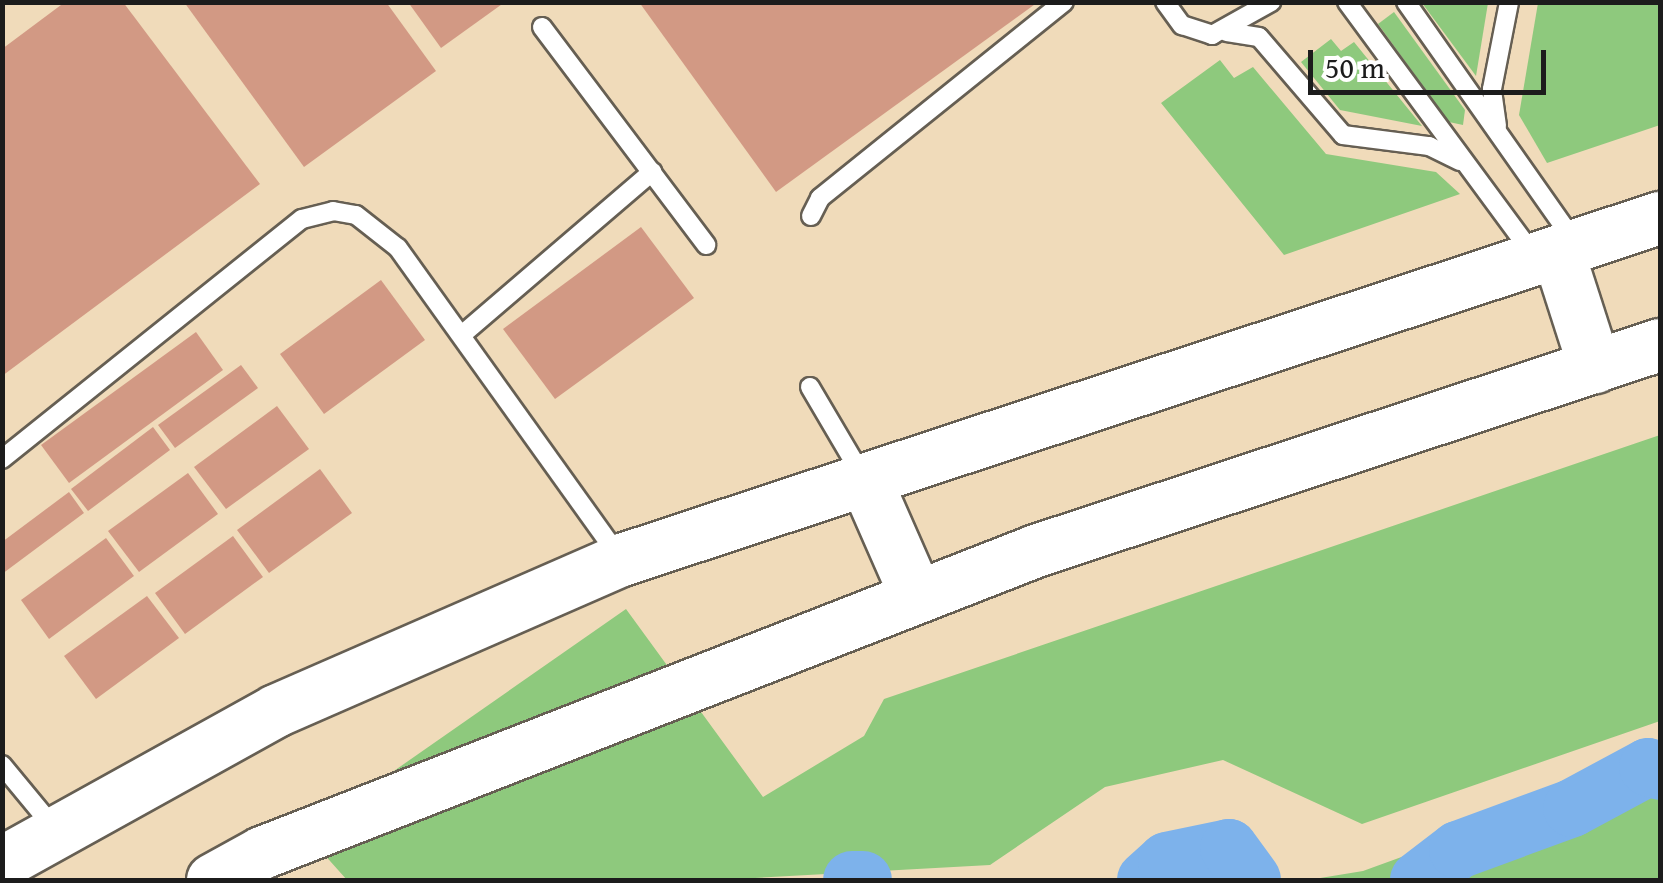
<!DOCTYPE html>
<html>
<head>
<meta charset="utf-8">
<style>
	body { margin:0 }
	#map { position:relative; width:1663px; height:883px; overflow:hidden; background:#f0dbba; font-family:"Gentium Book Plus",serif }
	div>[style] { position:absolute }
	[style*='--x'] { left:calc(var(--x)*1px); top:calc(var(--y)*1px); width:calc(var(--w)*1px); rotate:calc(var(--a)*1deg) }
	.green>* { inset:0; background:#8ec97d }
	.river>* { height:58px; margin:-29px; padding:0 29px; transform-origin:29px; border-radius:29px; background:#7db2eb }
	.building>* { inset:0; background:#d29984 }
	.roads { filter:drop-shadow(2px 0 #665f53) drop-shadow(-2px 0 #665f53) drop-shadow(0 2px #665f53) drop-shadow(0 -2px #665f53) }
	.service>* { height:18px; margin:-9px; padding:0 9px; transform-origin:9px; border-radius:9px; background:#fff }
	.secondary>* { height:52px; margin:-26px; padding:0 26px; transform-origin:26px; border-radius:26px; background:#fff }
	span { translate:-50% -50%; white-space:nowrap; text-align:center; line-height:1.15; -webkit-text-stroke:8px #fff; paint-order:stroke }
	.frame { position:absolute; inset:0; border:5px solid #1c1c1c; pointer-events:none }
	.scale { position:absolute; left:1308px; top:50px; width:238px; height:45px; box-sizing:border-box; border:5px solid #1c1c1c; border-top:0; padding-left:12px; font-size:30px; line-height:35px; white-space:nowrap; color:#1c1c1c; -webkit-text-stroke:8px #fff; paint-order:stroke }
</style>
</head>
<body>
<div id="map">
	<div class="green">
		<i style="clip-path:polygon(1422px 3px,1488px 3px,1476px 76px)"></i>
		<i style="clip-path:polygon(1538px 3px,1660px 3px,1660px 125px,1547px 163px,1519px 115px)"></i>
		<i style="clip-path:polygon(1394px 12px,1465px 110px,1463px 125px,1449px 122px,1378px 24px)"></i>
		<i style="clip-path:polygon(1331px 39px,1341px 51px,1354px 42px,1422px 126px,1340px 110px,1301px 62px)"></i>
		<i style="clip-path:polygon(1220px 60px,1234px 78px,1253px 67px,1326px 154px,1436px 172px,1460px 194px,1284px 255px,1161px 103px)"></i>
		<i style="clip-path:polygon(1660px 435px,1660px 721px,1362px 824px,1223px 760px,1105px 787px,990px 865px,719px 880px,347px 880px,305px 833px,626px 609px,763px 797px,864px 736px,884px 699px)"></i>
		<i style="clip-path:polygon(1660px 763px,1660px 880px,1308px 880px,1363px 871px)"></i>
	</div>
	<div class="river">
		<i style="--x:852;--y:880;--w:11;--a:0"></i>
		<i style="--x:1146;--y:880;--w:28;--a:-42"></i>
		<i style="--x:1167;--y:861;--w:63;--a:-11.8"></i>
		<i style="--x:1229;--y:848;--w:39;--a:54"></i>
		<i style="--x:1419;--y:880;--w:49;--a:-37.6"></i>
		<i style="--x:1458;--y:850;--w:121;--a:-20.2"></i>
		<i style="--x:1572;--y:808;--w:86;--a:-28.3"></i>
		<i style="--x:1648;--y:767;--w:13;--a:18"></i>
	</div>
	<div class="building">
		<i style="clip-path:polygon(65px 2px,123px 2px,260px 184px,2px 376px,2px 49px)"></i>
		<i style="clip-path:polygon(184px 2px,386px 2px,436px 71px,304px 167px)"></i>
		<i style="clip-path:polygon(408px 2px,505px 2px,441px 48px)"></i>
		<i style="clip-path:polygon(639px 2px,1038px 2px,776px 192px)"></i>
		<i style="clip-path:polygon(641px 227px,694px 298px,555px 399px,503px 329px)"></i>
		<i style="clip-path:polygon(381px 280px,425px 340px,324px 414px,280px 354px)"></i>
		<i style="clip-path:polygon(196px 332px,223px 370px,69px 483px,41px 445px)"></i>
		<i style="clip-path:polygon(241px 365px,258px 388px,175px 448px,158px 425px)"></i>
		<i style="clip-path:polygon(277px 406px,309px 449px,226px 509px,194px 467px)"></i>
		<i style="clip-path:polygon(153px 427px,170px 450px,88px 511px,71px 489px)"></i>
		<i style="clip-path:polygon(320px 469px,352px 513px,269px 573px,237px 530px)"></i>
		<i style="clip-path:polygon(188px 473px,218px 514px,139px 572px,108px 531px)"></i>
		<i style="clip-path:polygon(69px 492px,84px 513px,2px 574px,2px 542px)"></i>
		<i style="clip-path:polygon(233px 536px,263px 577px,185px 634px,155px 593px)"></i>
		<i style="clip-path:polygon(106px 538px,134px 576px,49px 639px,21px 600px)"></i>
		<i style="clip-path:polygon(147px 596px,179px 638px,96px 699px,64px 656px)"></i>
	</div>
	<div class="roads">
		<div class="service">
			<i style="--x:1165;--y:2;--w:29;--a:54"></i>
			<i style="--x:1182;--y:25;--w:32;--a:18"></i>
			<i style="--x:1212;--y:35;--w:68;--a:-29.2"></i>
			<i style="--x:1347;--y:2;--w:315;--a:53.6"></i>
			<i style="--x:1406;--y:2;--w:292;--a:54.9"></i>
			<i style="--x:542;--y:27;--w:273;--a:53"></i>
			<i style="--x:1227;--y:32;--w:32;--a:9"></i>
			<i style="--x:1259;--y:37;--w:129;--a:49.4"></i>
			<i style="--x:1343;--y:135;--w:87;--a:7.3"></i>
			<i style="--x:1429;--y:146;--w:34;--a:26"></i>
			<i style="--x:1497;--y:126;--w:37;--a:-98"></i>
			<i style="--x:1492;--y:89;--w:89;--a:-78.9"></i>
			<i style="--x:811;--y:216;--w:20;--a:-63"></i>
			<i style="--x:820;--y:198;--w:313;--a:-38.8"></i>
			<i style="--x:464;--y:333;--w:248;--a:-40.6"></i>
			<i style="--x:810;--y:387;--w:104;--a:59.5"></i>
			<i style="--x:2;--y:459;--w:384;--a:-38.7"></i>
			<i style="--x:302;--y:219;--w:32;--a:-14"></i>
			<i style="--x:333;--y:211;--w:23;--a:10"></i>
			<i style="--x:356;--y:215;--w:53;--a:38.2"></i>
			<i style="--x:398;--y:248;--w:381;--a:54.4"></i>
			<i style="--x:2;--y:765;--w:83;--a:50.4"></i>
		</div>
		<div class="secondary">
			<i style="--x:1558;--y:252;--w:121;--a:72.2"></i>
			<i style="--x:866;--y:481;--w:127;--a:66.3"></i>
			<i style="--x:2;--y:863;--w:313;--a:-29"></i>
			<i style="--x:276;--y:711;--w:378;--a:-23.6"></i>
			<i style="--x:622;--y:560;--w:1093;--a:-18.24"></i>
			<i style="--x:213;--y:880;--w:56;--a:-28.9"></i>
			<i style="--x:262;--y:853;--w:831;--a:-21.31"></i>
			<i style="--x:1036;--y:551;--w:657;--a:-18.27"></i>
		</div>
	</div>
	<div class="frame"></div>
	<div class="scale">50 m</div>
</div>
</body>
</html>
